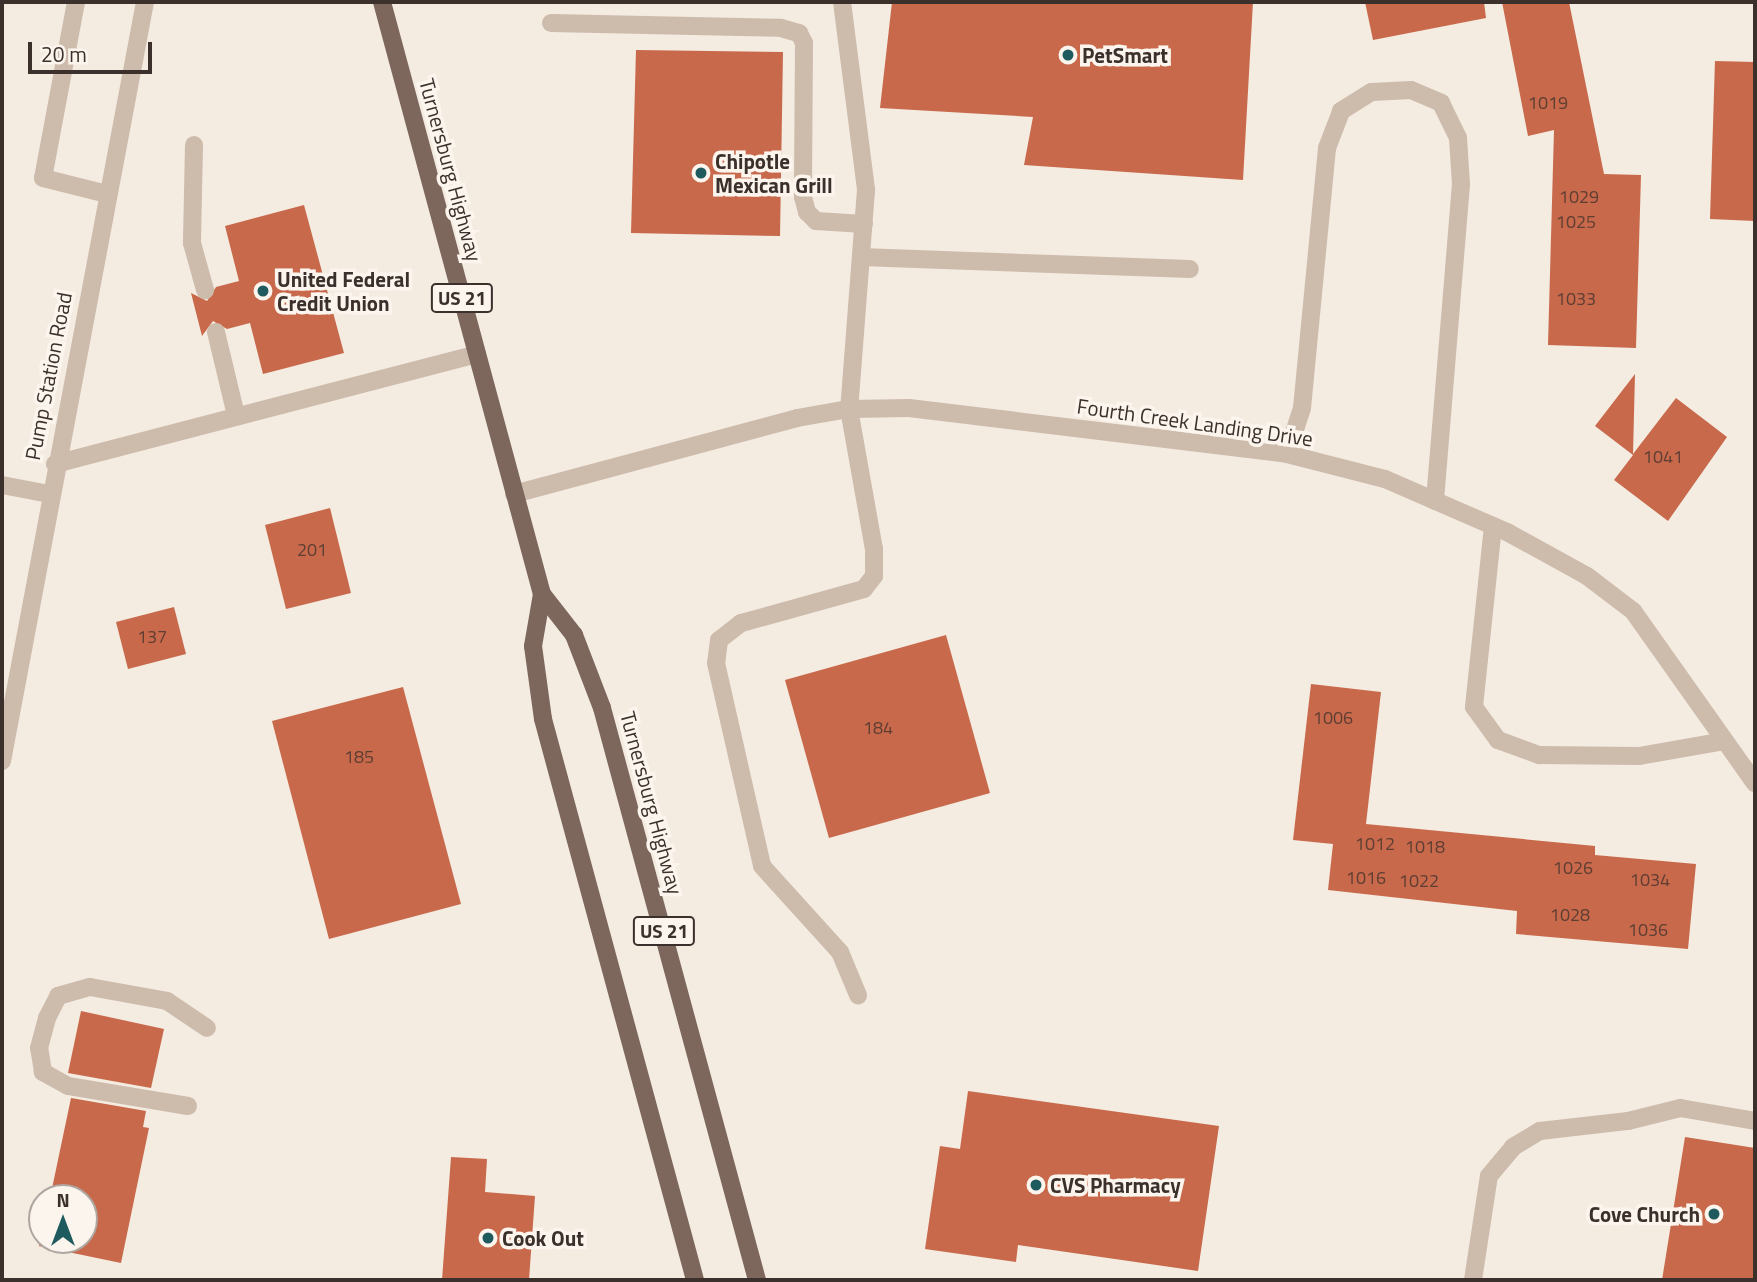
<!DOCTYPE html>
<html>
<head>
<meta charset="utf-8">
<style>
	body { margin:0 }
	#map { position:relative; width:1757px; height:1282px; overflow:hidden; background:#f4ebe1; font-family:"Titillium Web",sans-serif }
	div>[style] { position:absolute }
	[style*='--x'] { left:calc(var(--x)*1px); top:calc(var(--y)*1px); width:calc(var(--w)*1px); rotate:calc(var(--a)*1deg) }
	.building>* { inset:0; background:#c8694b }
	.service>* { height:18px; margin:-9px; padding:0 9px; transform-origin:9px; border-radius:9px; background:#cdbbac }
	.minor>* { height:18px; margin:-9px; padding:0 9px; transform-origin:9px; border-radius:9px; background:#cdbbac }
	.primary>* { height:18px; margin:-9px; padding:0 9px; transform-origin:9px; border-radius:9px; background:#7d675c }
	.dots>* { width:19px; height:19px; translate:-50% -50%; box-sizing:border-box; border:4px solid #fbf5ee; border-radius:50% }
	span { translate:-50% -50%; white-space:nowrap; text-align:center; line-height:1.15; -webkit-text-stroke:7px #fbf5ee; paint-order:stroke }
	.number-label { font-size:18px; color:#5e3e33 }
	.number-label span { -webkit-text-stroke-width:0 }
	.shield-label span { padding:2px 5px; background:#fbf5ee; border:2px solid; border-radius:5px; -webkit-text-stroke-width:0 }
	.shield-label { font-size:19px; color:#3b302b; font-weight:700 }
	.poi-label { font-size:21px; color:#3b302b; font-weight:700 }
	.left { translate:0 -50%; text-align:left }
	.right { translate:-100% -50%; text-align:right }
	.street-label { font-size:21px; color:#3b302b }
	.frame { position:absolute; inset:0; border:4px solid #3b302b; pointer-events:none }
	.north { position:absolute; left:28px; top:1184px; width:70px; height:70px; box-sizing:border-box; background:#fbf5ee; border:2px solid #aea6a0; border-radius:50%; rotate:0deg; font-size:19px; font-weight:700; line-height:28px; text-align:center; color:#3b302b }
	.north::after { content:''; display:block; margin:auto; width:24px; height:32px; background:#1f5a5e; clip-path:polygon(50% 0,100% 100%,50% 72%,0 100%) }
	.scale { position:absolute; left:28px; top:42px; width:124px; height:32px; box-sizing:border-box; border:4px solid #3b302b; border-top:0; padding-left:9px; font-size:21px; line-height:24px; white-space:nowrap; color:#3b302b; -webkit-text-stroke:5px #fbf5ee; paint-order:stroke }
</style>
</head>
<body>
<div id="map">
	<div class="building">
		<i style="clip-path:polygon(892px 2px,1253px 2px,1243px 180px,1024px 165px,1033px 117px,880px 108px)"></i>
		<i style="clip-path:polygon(1365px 2px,1484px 2px,1486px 18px,1373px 40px)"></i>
		<i style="clip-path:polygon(1502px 2px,1569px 2px,1604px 174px,1641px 175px,1636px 348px,1548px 345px,1554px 130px,1528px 136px)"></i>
		<i style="clip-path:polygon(636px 50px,783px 52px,780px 236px,631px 233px)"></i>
		<i style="clip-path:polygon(1715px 61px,1755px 62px,1755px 221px,1710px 219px)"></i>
		<i style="clip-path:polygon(304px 205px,344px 353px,263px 374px,250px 323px,227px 329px,213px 321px,202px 336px,191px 293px,207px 301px,216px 287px,239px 281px,225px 226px)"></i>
		<i style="clip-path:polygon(1635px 374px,1633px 454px,1676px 398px,1727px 437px,1668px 521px,1614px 480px,1633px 455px,1595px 426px)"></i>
		<i style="clip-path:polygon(330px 508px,351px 593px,286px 609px,265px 525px)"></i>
		<i style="clip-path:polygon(174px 607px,186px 654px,128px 669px,116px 622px)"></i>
		<i style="clip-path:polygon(946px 635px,990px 793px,829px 838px,785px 680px)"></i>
		<i style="clip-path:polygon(1311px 684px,1381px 692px,1366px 824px,1595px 846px,1595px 855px,1696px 864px,1688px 949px,1516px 934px,1517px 911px,1328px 890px,1333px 844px,1293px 840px)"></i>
		<i style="clip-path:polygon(403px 687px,461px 904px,329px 939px,272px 721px)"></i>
		<i style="clip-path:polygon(81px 1011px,164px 1029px,151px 1088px,68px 1073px)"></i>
		<i style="clip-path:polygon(968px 1091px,1219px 1126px,1198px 1271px,1018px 1245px,1016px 1262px,925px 1249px,940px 1146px,960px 1149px)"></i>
		<i style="clip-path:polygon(71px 1098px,146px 1111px,143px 1127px,149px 1128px,121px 1263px,39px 1246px,42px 1234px,42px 1240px,84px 1240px,84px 1198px,50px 1198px)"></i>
		<i style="clip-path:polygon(1685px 1137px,1755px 1148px,1755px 1280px,1662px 1280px)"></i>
		<i style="clip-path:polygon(451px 1157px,487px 1159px,485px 1192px,535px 1196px,529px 1280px,442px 1280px)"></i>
	</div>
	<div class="service">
		<i style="--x:76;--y:2;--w:179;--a:100.6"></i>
		<i style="--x:43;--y:178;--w:66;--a:14"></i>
		<i style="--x:842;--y:2;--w:190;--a:82.7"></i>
		<i style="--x:866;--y:190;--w:220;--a:94.4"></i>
		<i style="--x:849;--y:409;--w:142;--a:79.9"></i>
		<i style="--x:874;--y:549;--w:27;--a:90"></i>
		<i style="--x:874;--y:576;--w:16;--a:128"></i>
		<i style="--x:864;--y:589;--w:128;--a:164.5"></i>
		<i style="--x:741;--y:623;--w:28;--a:142"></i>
		<i style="--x:719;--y:640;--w:23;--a:97"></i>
		<i style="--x:716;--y:663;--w:208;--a:77.2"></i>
		<i style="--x:762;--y:866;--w:116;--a:47.8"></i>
		<i style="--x:840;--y:952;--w:47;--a:67.3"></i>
		<i style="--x:551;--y:23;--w:230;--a:1.2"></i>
		<i style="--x:781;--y:28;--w:19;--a:16"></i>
		<i style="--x:799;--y:33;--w:11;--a:63"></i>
		<i style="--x:804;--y:43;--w:154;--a:90.4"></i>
		<i style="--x:803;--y:197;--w:16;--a:75"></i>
		<i style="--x:807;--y:212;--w:13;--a:45"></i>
		<i style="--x:816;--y:221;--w:48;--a:3.6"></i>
		<i style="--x:194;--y:145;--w:98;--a:91.2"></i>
		<i style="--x:192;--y:243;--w:49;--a:74.5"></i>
		<i style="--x:861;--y:257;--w:329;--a:2.1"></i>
		<i style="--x:216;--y:332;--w:85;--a:76.5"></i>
		<i style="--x:1287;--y:454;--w:48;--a:-71.9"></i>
		<i style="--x:1302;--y:408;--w:261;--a:-84.5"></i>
		<i style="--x:1327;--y:148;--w:40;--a:-69"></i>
		<i style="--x:1341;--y:111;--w:36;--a:-32"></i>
		<i style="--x:1372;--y:92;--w:39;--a:-3"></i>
		<i style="--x:1411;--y:90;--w:33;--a:23"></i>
		<i style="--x:1441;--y:103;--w:39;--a:64"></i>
		<i style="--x:1458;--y:138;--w:46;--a:86.3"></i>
		<i style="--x:1461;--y:184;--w:318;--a:94.7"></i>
		<i style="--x:55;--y:464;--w:436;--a:-14.6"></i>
		<i style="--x:1493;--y:526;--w:182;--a:96"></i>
		<i style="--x:1474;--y:707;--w:41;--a:54"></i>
		<i style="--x:1498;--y:740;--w:44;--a:20.1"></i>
		<i style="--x:1539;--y:755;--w:100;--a:0.6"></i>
		<i style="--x:1639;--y:756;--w:86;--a:-10"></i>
		<i style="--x:188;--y:1106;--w:122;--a:-170.5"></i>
		<i style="--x:68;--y:1086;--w:29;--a:-151"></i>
		<i style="--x:43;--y:1072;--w:24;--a:-99"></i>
		<i style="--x:39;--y:1048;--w:31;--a:-75"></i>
		<i style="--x:47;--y:1018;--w:25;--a:-63"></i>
		<i style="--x:58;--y:996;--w:33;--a:-16"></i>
		<i style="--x:90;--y:987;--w:78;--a:10.3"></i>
		<i style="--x:167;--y:1001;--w:48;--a:34"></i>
		<i style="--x:1473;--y:1280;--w:105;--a:-81.3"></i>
		<i style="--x:1489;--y:1176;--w:38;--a:-50"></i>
		<i style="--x:1513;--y:1147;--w:31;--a:-31"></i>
		<i style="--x:1540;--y:1131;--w:89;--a:-6.5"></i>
		<i style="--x:1628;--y:1121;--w:54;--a:-14"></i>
		<i style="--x:1680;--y:1108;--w:76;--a:9.8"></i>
	</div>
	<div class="minor">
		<i style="--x:2;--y:485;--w:48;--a:10.8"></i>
		<i style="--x:514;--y:494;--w:293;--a:-15"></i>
		<i style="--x:797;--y:418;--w:53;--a:-9.8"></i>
		<i style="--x:849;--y:409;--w:60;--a:-1"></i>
		<i style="--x:909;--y:408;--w:381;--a:6.9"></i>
		<i style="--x:1287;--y:454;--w:101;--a:14.3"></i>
		<i style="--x:1385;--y:479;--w:133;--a:23.5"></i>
		<i style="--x:1507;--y:532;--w:91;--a:28.8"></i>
		<i style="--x:1587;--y:576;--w:58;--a:37.3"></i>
		<i style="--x:1633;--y:611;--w:211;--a:54.7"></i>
		<i style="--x:2;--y:761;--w:772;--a:-79.33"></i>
	</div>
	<div class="primary">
		<i style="--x:382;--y:2;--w:613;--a:74.88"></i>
		<i style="--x:542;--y:594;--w:52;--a:52"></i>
		<i style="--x:574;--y:635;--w:78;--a:69"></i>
		<i style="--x:602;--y:708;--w:593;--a:74.84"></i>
		<i style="--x:542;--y:594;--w:53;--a:99.8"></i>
		<i style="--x:533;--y:646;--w:74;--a:82.2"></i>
		<i style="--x:543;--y:719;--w:581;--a:74.84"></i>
	</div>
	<div class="dots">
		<i style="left:1068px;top:55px;background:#1f5a5e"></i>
		<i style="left:701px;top:173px;background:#1f5a5e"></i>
		<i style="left:263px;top:291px;background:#1f5a5e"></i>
		<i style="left:1036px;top:1185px;background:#1f5a5e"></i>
		<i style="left:1714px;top:1214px;background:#1f5a5e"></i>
		<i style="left:488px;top:1238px;background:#1f5a5e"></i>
	</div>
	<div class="number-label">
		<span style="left:1548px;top:103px">1019</span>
		<span style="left:1579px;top:197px">1029</span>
		<span style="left:1576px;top:222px">1025</span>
		<span style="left:1576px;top:299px">1033</span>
		<span style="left:1663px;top:457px">1041</span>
		<span style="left:312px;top:550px">201</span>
		<span style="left:152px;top:637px">137</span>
		<span style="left:1333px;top:718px">1006</span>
		<span style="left:878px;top:728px">184</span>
		<span style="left:359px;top:757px">185</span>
		<span style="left:1375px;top:844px">1012</span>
		<span style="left:1425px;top:847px">1018</span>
		<span style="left:1573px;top:868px">1026</span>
		<span style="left:1366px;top:878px">1016</span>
		<span style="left:1650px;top:880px">1034</span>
		<span style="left:1419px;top:881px">1022</span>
		<span style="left:1570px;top:915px">1028</span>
		<span style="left:1648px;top:930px">1036</span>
	</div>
	<div class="shield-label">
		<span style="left:462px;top:298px">US 21</span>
		<span style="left:664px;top:931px">US 21</span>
	</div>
	<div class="poi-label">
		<span class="left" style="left:1082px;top:55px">PetSmart</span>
		<span class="left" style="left:715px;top:173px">Chipotle<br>Mexican Grill</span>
		<span class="left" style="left:277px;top:291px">United Federal<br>Credit Union</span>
		<span class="left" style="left:1050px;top:1185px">CVS Pharmacy</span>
		<span class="right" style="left:1700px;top:1214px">Cove Church</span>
		<span class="left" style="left:502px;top:1238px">Cook Out</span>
	</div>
	<div class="street-label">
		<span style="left:451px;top:170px;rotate:75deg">Turnersburg Highway</span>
		<span style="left:48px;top:376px;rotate:-79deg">Pump Station Road</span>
		<span style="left:1195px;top:422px;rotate:8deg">Fourth Creek Landing Drive</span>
		<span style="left:652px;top:803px;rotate:75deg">Turnersburg Highway</span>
	</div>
	<div class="frame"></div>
	<div class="north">N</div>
	<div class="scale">20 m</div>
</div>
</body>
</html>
